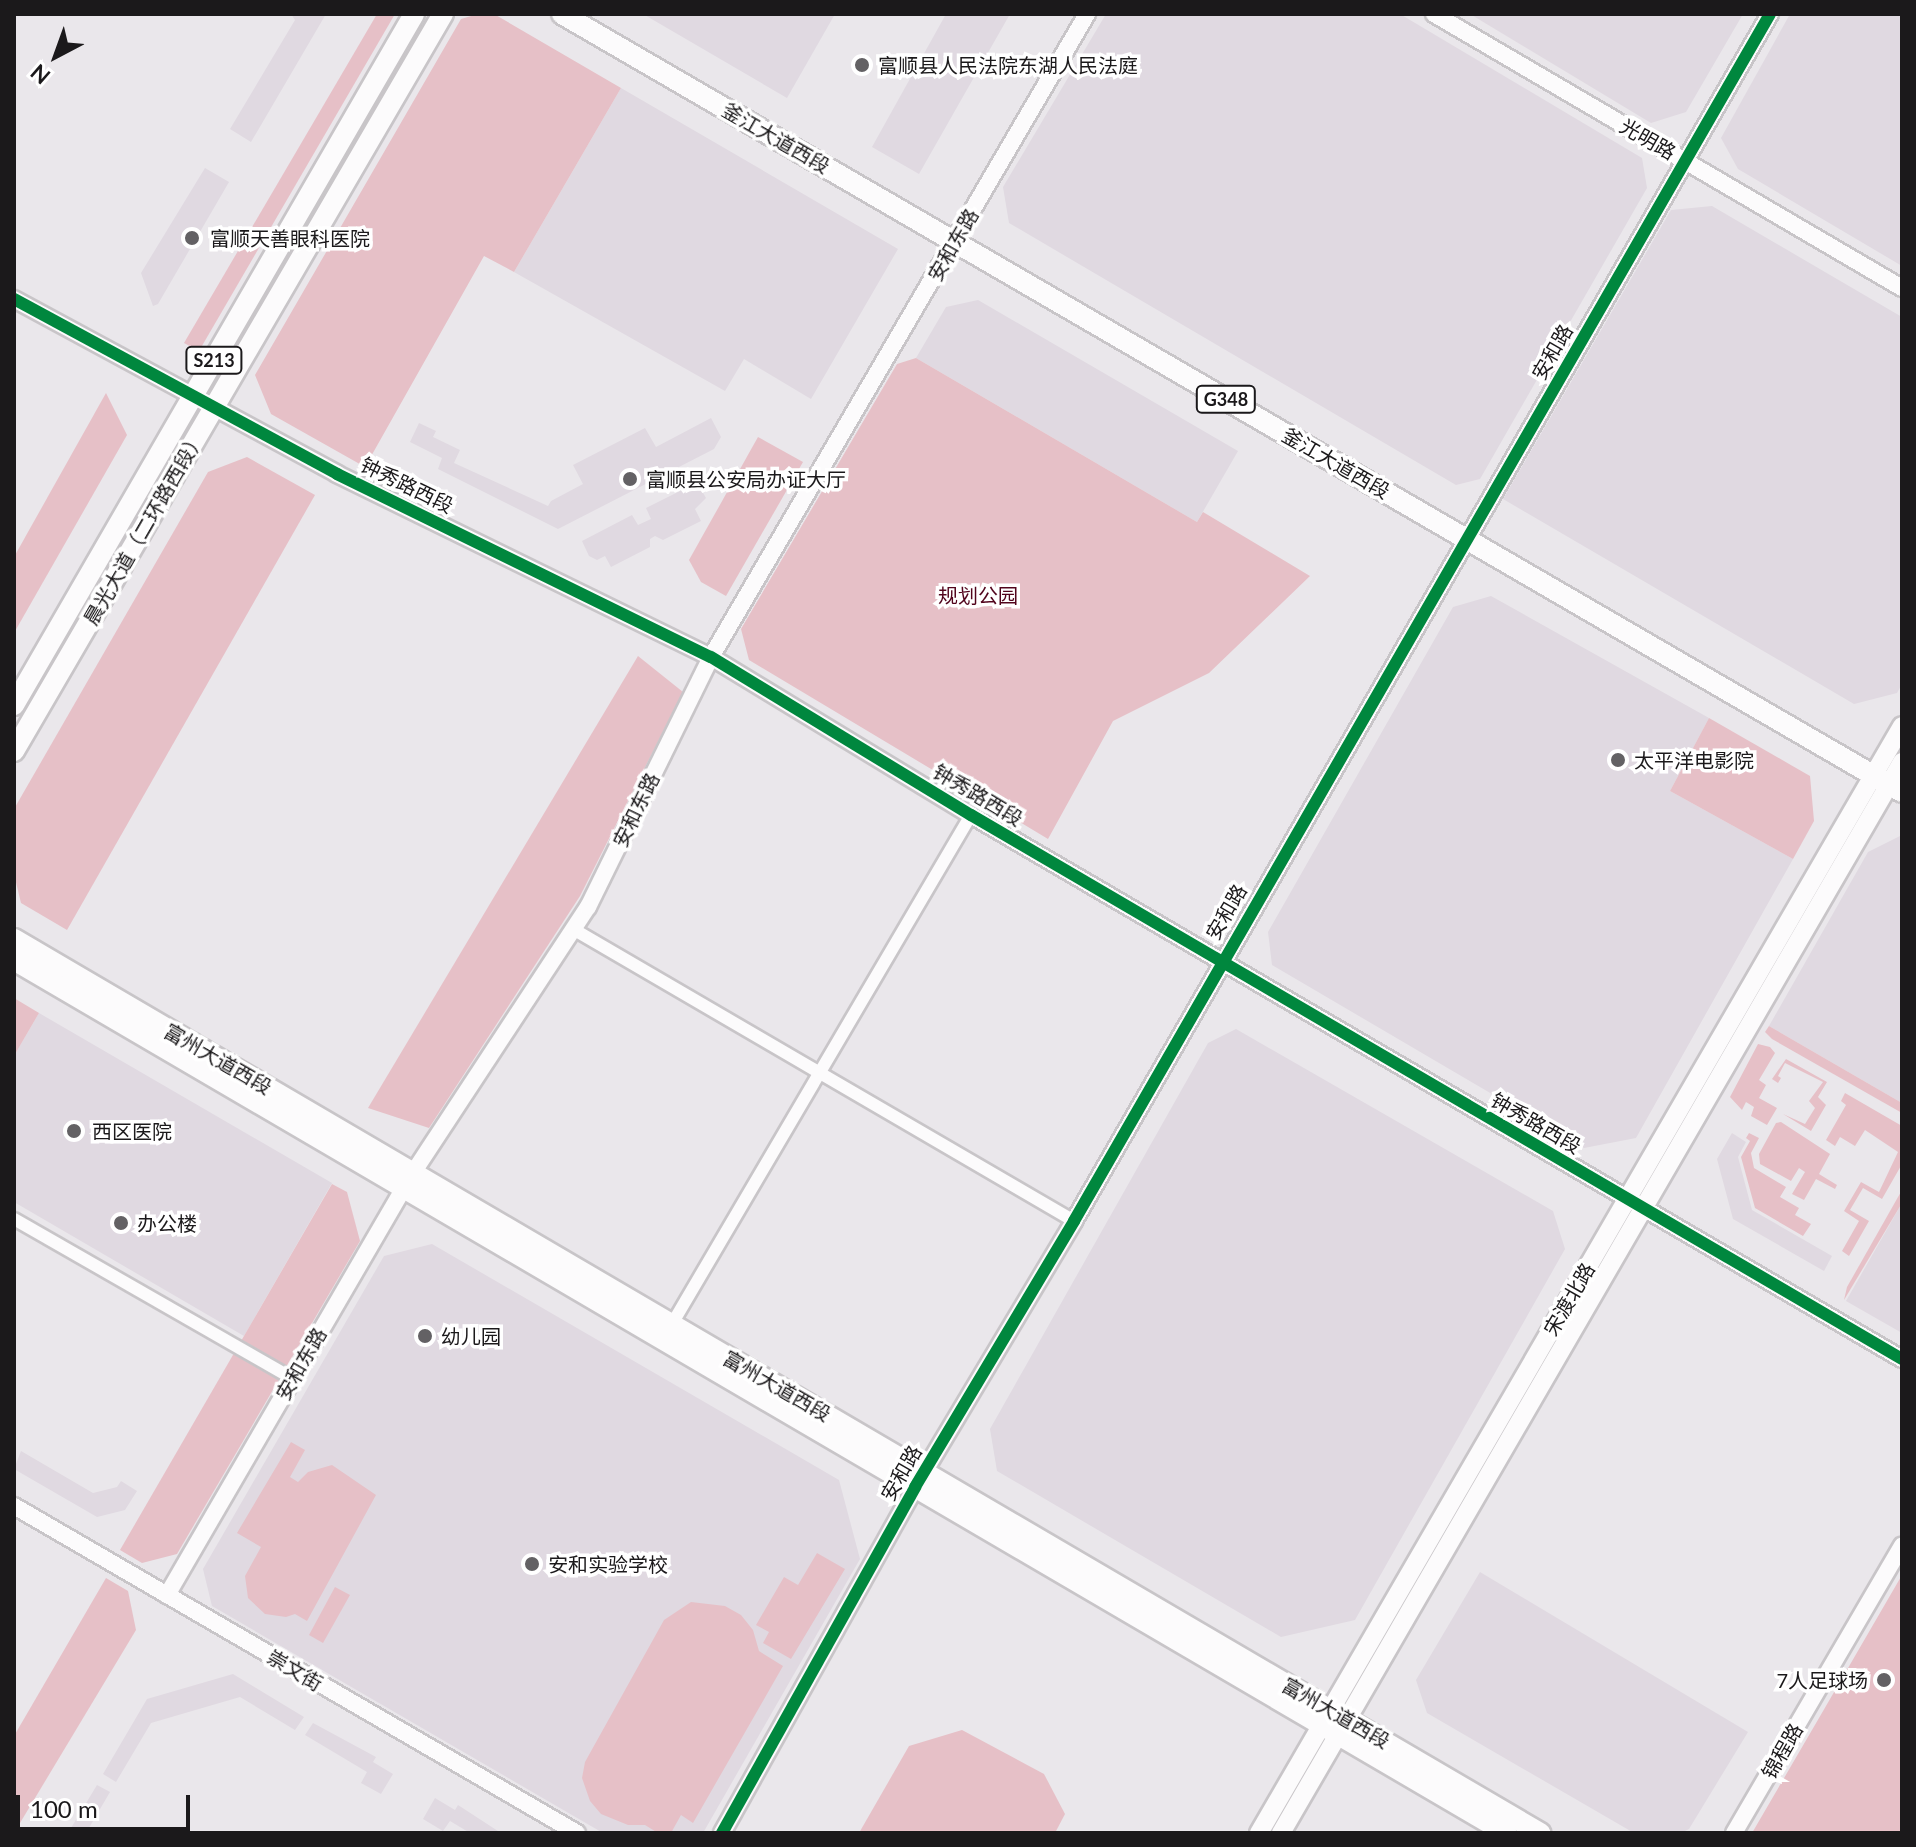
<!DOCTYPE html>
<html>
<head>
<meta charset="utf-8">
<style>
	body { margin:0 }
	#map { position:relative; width:1916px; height:1847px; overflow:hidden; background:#eae7eb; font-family:Lato,"Noto Sans SC",sans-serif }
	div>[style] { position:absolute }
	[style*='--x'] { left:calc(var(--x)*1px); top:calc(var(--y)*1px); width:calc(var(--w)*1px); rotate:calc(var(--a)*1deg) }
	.built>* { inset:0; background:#e0d9e1 }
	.green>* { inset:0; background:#e6c0c7 }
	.roads { filter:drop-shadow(2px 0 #c8c5c8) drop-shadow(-2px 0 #c8c5c8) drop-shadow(0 2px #c8c5c8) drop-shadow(0 -2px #c8c5c8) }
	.minor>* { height:12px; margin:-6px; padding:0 6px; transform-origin:6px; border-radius:6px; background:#fcfbfc }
	.tertiary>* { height:16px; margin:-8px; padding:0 8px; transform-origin:8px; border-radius:8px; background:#fcfbfc }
	.secondary>* { height:18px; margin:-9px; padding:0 9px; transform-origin:9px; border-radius:9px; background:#fcfbfc }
	.primary>* { height:20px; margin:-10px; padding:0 10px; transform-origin:10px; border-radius:10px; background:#fcfbfc }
	.trunk>* { height:20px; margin:-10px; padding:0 10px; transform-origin:10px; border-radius:10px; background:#fcfbfc }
	.cycleway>* { height:12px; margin:-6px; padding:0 6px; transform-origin:6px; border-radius:6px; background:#00873e }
	.dots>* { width:22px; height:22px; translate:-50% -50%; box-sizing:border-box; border:4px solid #fff; border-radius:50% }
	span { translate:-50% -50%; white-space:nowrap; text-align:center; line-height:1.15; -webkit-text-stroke:7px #fff; paint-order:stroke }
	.shield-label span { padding:2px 6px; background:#fff; border:2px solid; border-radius:6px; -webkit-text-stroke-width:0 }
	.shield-label { font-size:18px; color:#1b191b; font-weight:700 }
	.poi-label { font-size:20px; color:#1b191b }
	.left { translate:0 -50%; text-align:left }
	.right { translate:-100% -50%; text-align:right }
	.street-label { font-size:20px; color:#1b191b }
	.park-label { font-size:20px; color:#51041c }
	.frame { position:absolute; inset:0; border:16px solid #1b191b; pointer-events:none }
	.north { position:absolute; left:16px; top:16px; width:80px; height:80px; -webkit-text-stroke:6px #fff; paint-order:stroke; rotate:221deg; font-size:22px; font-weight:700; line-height:32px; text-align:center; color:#1b191b }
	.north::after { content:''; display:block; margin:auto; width:28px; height:36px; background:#1b191b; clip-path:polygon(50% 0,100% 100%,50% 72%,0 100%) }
	.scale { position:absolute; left:16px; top:1795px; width:174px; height:36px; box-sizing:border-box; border:4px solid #1b191b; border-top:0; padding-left:10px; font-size:24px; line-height:28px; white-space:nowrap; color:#1b191b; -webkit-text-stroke:6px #fff; paint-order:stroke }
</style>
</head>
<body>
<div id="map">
	<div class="built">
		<i style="clip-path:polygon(291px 14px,326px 14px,251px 142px,230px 129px,295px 20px)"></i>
		<i style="clip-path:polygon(643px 14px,835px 14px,787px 98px)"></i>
		<i style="clip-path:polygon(946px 14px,1010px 14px,919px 174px,872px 147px)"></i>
		<i style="clip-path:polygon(1106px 14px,1400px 14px,1642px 158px,1647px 188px,1480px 479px,1456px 485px,1009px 223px,1003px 187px)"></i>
		<i style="clip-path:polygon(1470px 14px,1743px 14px,1686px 112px,1651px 123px)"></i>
		<i style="clip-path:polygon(1790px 14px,1902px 14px,1902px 266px,1738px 169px,1721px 138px)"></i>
		<i style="clip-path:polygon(621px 88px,898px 249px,811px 399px,744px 359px,725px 391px,514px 272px)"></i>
		<i style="clip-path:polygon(205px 168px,229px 182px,158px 304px,153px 306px,141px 273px)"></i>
		<i style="clip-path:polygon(1712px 206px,1902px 317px,1902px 684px,1897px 693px,1854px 704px,1503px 499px,1671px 210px)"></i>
		<i style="clip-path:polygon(978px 300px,1238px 451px,1197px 522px,916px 358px,946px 307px)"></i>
		<i style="clip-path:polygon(711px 418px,721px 437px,714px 449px,558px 529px,438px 469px,442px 458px,410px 442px,419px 423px,436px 431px,433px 437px,460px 450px,454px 463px,548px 506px,551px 501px,583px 484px,573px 465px,645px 428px,656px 447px)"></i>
		<i style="clip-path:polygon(690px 486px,699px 486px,706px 498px,695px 509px,701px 521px,663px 540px,655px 536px,650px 539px,650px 547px,611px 567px,605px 556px,597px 560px,589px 556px,582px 541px,632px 515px,638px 525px,651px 519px,646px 508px)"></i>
		<i style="clip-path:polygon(1491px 596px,1709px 718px,1670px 791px,1793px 859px,1636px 1138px,1584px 1148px,1272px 965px,1268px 932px,1453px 607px)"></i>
		<i style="clip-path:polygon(1902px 835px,1902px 1103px,1769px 1026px,1868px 852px)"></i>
		<i style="clip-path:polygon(39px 1013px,332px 1183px,244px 1336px,14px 1202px,14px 1056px)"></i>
		<i style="clip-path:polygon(1236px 1029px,1553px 1211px,1565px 1249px,1355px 1620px,1281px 1637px,997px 1471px,990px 1429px,1208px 1043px)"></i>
		<i style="clip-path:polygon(1732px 1133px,1746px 1142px,1738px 1157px,1752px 1210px,1832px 1256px,1824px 1271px,1733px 1219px,1717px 1159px)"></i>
		<i style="clip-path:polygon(1902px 1203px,1902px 1333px,1846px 1301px)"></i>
		<i style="clip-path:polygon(432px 1244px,839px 1480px,860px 1559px,703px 1833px,603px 1833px,212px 1606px,203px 1569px,384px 1256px)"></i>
		<i style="clip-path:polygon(21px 1451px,93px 1493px,117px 1487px,121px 1481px,137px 1491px,125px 1510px,97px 1517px,14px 1469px)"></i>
		<i style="clip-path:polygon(1480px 1572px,1748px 1732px,1689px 1829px,1681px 1833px,1634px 1833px,1427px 1713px,1416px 1680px)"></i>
		<i style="clip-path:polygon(233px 1674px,304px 1717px,295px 1730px,240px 1697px,151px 1723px,116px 1782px,103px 1774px,147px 1699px)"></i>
		<i style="clip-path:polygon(313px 1723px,376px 1757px,373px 1762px,393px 1774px,381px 1794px,361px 1783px,367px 1772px,305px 1735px)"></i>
		<i style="clip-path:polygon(97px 1785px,110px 1792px,86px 1833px,68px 1833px)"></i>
		<i style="clip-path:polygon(435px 1798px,455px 1810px,458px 1805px,501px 1833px,470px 1833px,450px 1821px,443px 1831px,423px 1819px)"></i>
	</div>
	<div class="green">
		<i style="clip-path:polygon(377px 14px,395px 14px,199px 351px,184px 343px)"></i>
		<i style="clip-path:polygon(478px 14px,494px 14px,621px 88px,514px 272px,484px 256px,365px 467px,271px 414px,255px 375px,461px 19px)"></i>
		<i style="clip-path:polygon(916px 358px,1197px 522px,1203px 512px,1310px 576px,1209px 673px,1113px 721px,1048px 839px,749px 660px,741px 629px,897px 364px)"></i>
		<i style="clip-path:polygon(106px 393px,127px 435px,14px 633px,14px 557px)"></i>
		<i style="clip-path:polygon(758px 437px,803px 462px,726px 596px,701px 582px,689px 560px)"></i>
		<i style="clip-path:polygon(247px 457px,315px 495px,67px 930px,21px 903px,14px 874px,14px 809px,208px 472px)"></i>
		<i style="clip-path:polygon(638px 656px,683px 692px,580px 896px,429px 1128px,368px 1108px)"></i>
		<i style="clip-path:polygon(1709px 718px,1810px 776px,1814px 821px,1793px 859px,1670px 791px)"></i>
		<i style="clip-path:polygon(14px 998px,39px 1013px,14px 1056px)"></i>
		<i style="clip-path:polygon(1769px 1026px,1902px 1103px,1902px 1113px,1772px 1039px,1765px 1032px)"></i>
		<i style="clip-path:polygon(1758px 1044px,1770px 1047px,1775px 1053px,1759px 1080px,1766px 1085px,1759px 1098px,1777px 1108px,1767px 1125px,1751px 1116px,1754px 1107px,1746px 1102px,1742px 1110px,1730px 1097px)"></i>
		<i style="clip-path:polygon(1786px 1059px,1827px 1082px,1818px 1097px,1826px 1105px,1811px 1131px,1783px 1114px,1805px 1124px,1815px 1108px,1809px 1101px,1823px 1082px,1785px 1063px,1778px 1076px,1781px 1078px,1778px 1083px,1772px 1079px)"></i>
		<i style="clip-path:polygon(1845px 1093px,1902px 1126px,1902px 1164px,1882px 1199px,1863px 1188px,1850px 1210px,1869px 1221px,1849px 1256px,1842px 1251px,1859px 1221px,1844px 1211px,1861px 1182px,1879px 1192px,1898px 1152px,1865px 1130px,1855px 1146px,1840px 1137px,1835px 1146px,1826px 1140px,1846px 1105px,1841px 1101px)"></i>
		<i style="clip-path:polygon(1781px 1122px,1830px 1154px,1819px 1174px,1837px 1185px,1835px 1189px,1816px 1179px,1804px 1200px,1792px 1194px,1805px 1172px,1799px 1168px,1791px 1181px,1760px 1164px,1759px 1154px,1776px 1123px)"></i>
		<i style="clip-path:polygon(1749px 1133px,1759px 1138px,1751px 1153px,1754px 1168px,1786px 1187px,1780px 1197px,1799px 1208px,1795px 1215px,1811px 1224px,1803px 1236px,1755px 1208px,1741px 1157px,1750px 1141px,1746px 1138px)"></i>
		<i style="clip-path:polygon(332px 1184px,347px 1192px,360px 1241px,177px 1554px,142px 1563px,120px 1550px)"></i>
		<i style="clip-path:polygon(1902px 1190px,1902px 1203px,1844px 1300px,1847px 1287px)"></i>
		<i style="clip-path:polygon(291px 1442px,305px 1450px,290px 1477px,298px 1482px,308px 1472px,332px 1465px,376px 1495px,307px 1621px,295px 1614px,286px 1617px,265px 1614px,248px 1598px,245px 1576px,261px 1547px,237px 1533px)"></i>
		<i style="clip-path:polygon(817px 1553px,845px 1569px,791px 1659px,763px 1643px,769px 1632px,756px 1625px,784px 1577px,798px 1585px)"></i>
		<i style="clip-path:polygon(1902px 1575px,1902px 1833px,1752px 1833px,1819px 1718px)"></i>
		<i style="clip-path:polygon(106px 1578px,128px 1591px,136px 1630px,14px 1833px,14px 1736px)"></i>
		<i style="clip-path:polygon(335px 1587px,350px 1595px,323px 1643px,309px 1635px)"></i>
		<i style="clip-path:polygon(691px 1602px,725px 1606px,741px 1615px,753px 1630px,759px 1651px,783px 1666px,693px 1823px,681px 1815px,671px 1833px,658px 1833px,645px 1825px,628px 1825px,601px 1814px,590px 1801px,582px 1778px,585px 1762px,664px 1620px)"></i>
		<i style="clip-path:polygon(962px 1730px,1044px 1774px,1065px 1814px,1055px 1833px,859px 1833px,909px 1746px)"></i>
	</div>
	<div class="roads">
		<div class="minor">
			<i style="--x:573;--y:929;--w:580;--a:30.24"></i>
			<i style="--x:14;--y:1219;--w:320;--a:29.8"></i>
			<i style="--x:672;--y:1324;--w:590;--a:-59.57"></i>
		</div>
		<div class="tertiary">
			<i style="--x:1434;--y:14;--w:542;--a:30.35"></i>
			<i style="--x:14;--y:299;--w:367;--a:28.4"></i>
			<i style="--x:337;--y:474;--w:416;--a:26.1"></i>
			<i style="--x:711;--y:657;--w:304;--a:31.3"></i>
			<i style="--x:971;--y:815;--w:1078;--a:30.3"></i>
			<i style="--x:14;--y:1506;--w:651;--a:30.15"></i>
			<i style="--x:167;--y:1595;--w:488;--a:-59.8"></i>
			<i style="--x:413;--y:1173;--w:318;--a:-56.7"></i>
			<i style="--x:588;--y:907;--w:279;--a:-63.8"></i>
			<i style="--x:711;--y:657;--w:745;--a:-59.68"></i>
			<i style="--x:722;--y:1833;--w:396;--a:-60.8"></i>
			<i style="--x:915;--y:1487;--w:310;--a:-59.1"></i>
			<i style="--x:1074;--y:1221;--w:1393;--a:-60.03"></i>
			<i style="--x:1734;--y:1833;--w:333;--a:-59.7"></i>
		</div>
		<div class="secondary">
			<i style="--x:1259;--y:1833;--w:1280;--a:-59.85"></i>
			<i style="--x:1281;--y:1833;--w:1238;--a:-59.89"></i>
		</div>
		<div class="primary">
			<i style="--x:14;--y:939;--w:1769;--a:30.36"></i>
			<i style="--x:14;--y:960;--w:1729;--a:30.33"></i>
		</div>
		<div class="trunk">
			<i style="--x:562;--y:14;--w:1549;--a:30.14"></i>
			<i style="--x:14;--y:705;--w:798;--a:-59.93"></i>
			<i style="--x:14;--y:751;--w:853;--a:-59.8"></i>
		</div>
	</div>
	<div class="cycleway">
		<i style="--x:14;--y:299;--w:367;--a:28.4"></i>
		<i style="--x:337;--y:474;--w:416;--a:26.1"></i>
		<i style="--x:711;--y:657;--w:304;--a:31.3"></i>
		<i style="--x:971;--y:815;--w:1078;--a:30.3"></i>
		<i style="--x:722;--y:1833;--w:396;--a:-60.8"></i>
		<i style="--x:915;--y:1487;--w:310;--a:-59.1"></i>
		<i style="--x:1074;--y:1221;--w:1393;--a:-60.03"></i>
	</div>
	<div class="dots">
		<i style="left:862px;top:65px;background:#636164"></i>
		<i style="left:192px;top:238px;background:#636164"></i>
		<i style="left:630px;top:479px;background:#636164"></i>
		<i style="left:1618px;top:760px;background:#636164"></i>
		<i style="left:74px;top:1131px;background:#636164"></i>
		<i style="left:121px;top:1223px;background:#636164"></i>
		<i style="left:425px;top:1336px;background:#636164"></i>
		<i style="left:532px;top:1564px;background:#636164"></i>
		<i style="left:1884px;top:1680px;background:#636164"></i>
	</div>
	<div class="shield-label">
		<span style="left:214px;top:360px">S213</span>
		<span style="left:1226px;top:399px">G348</span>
	</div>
	<div class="poi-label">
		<span class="left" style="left:878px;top:65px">富顺县人民法院东湖人民法庭</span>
		<span class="left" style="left:210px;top:238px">富顺天善眼科医院</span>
		<span class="left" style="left:646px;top:479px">富顺县公安局办证大厅</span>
		<span class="left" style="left:1634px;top:760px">太平洋电影院</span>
		<span class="left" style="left:92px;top:1131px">西区医院</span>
		<span class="left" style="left:137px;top:1223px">办公楼</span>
		<span class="left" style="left:441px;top:1336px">幼儿园</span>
		<span class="left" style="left:548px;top:1564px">安和实验学校</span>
		<span class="right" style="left:1868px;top:1680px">7人足球场</span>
	</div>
	<div class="street-label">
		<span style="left:776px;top:138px;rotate:30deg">釜江大道西段</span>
		<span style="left:1648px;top:139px;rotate:30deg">光明路</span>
		<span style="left:953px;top:245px;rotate:-60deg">安和东路</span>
		<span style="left:1552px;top:352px;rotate:-60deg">安和路</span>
		<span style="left:1336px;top:463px;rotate:30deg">釜江大道西段</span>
		<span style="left:407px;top:485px;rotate:26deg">钟秀路西段</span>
		<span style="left:144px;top:528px;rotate:-60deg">晨光大道（二环路西段）</span>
		<span style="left:978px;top:795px;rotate:31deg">钟秀路西段</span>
		<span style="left:636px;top:810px;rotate:-64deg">安和东路</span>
		<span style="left:1226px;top:912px;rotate:-60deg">安和路</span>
		<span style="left:218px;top:1059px;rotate:30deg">富州大道西段</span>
		<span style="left:1536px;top:1123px;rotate:30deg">钟秀路西段</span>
		<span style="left:1569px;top:1299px;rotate:-60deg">宋渡北路</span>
		<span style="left:301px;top:1364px;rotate:-60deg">安和东路</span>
		<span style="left:777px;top:1386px;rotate:30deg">富州大道西段</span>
		<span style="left:901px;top:1473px;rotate:-60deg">安和路</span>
		<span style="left:295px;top:1670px;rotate:30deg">崇文街</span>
		<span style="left:1336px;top:1713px;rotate:30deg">富州大道西段</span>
		<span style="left:1782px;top:1751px;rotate:-60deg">锦程路</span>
	</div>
	<div class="park-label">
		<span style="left:978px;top:595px">规划公园</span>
	</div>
	<div class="frame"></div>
	<div class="north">N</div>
	<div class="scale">100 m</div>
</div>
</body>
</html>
